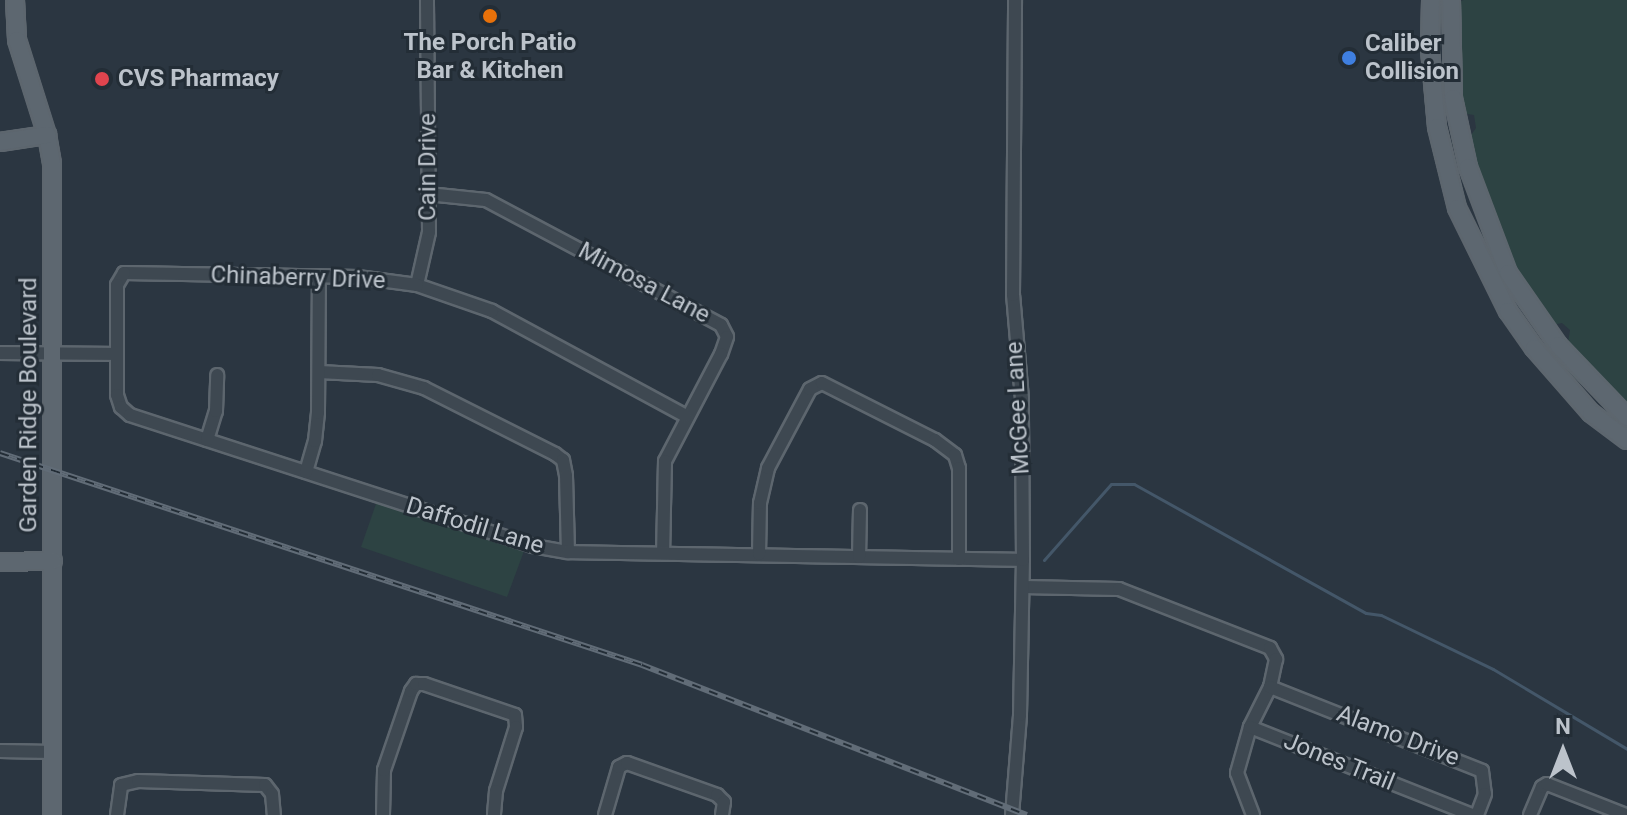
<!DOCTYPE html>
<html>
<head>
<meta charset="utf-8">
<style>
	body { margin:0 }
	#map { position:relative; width:1627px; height:815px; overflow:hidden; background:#2b3641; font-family:Roboto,sans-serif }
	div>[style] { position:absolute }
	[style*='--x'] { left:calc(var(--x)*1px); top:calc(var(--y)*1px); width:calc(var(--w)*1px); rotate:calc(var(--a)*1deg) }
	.green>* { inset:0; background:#2d4343 }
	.stream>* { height:3px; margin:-1.5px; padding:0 1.5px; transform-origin:1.5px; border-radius:1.5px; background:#445769 }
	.roads { filter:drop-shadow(2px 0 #5d666e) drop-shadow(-2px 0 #5d666e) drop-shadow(0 2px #5d666e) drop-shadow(0 -2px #5d666e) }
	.minor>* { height:12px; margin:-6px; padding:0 6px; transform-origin:6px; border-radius:6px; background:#3e4851 }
	.major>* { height:16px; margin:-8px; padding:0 8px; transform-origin:8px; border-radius:8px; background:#5d6770 }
	.rail>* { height:6px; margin-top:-3px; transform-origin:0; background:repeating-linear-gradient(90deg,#232d36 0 9px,#616c77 0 18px); box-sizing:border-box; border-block:2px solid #616c77 }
	.dots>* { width:22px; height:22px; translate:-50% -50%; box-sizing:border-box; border:4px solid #232d36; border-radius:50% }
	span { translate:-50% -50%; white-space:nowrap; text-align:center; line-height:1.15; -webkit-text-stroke:6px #232d36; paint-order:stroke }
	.poi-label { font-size:24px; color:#bcc3cb; font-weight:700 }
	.left { translate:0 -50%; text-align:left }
	.street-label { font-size:24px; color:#bcc3cb }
	.north { position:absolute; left:1523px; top:711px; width:80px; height:80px; -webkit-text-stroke:6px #232d36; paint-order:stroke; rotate:0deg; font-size:22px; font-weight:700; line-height:32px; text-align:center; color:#bcc3cb }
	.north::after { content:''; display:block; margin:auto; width:28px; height:36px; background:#bcc3cb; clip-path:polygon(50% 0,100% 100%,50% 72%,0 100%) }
</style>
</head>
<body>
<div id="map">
	<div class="green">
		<i style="clip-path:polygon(1464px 0,1627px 0,1627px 410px,1575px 352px,1568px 342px,1570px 330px,1562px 323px,1548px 326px,1533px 305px,1488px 217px,1469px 138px,1476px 128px,1474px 115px,1461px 113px,1458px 2px)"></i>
		<i style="clip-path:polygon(377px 501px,524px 551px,507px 597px,361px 547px)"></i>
	</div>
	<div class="stream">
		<i style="--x:1044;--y:560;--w:101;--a:-48.6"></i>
		<i style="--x:1111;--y:484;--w:23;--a:0"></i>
		<i style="--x:1134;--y:484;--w:265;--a:29.1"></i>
		<i style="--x:1366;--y:613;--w:15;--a:8"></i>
		<i style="--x:1381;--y:615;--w:124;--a:25.7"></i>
		<i style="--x:1493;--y:669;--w:156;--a:30.8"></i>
	</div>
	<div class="roads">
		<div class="minor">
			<i style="--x:428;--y:194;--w:58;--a:5.9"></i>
			<i style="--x:486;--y:200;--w:266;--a:28"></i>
			<i style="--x:721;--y:325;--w:13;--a:63"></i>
			<i style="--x:727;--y:337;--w:18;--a:109"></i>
			<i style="--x:721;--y:354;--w:121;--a:117.6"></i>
			<i style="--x:665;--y:461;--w:92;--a:91.2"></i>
			<i style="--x:417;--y:285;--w:54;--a:-77.2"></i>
			<i style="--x:429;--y:232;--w:232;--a:-90.5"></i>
			<i style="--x:0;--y:353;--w:117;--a:0.5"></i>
			<i style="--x:319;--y:372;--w:59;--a:2.9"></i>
			<i style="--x:378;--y:375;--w:48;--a:15.8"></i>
			<i style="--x:424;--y:388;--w:147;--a:26.7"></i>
			<i style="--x:555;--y:454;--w:10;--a:37"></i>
			<i style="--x:563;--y:460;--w:16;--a:79"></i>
			<i style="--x:566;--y:476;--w:76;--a:88.5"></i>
			<i style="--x:686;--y:416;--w:221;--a:-151.6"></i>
			<i style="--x:492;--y:311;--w:79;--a:-160.9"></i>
			<i style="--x:417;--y:285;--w:60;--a:-172.3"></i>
			<i style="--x:358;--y:277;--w:234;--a:-179"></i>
			<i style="--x:124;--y:273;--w:14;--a:120"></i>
			<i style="--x:117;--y:285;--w:110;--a:90"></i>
			<i style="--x:117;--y:395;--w:13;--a:72"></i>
			<i style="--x:121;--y:407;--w:12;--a:42"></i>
			<i style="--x:130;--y:415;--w:424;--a:18"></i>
			<i style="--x:533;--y:546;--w:36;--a:10"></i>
			<i style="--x:568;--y:552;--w:455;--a:1"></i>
			<i style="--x:207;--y:440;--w:30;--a:-73"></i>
			<i style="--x:216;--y:411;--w:36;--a:-88"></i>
			<i style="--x:306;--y:472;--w:32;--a:-74"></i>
			<i style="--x:315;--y:441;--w:28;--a:-84"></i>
			<i style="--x:318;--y:413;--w:137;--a:-89.6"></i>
			<i style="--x:759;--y:554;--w:51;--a:-88.9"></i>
			<i style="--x:760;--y:503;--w:36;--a:-77"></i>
			<i style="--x:768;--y:468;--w:89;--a:-62"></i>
			<i style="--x:810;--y:389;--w:13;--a:-27"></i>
			<i style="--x:822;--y:383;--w:127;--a:26.8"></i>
			<i style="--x:935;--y:440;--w:25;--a:37"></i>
			<i style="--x:955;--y:455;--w:14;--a:73"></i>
			<i style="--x:959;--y:468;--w:91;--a:90"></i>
			<i style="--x:859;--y:557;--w:47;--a:-88.8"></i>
			<i style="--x:1023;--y:587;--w:96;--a:1.2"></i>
			<i style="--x:1119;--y:589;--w:162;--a:21.3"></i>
			<i style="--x:1270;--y:648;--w:13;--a:61"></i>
			<i style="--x:1276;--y:659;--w:29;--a:102"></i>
			<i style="--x:1270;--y:687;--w:45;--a:116.6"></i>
			<i style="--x:1250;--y:727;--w:48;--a:105.8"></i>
			<i style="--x:1237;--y:773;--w:45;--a:69.1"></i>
			<i style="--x:1270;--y:687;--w:228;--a:21.6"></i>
			<i style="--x:1482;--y:771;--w:23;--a:83"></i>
			<i style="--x:1485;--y:794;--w:22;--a:111"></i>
			<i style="--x:1250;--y:727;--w:239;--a:21.6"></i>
			<i style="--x:0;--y:751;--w:53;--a:1.1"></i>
			<i style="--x:117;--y:815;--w:30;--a:-82"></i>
			<i style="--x:121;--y:785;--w:17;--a:-13"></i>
			<i style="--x:138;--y:781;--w:127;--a:1.8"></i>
			<i style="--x:265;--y:785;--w:11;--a:52"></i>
			<i style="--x:272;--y:794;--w:21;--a:85"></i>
			<i style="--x:383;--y:815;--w:45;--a:-88.7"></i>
			<i style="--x:384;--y:770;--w:83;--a:-71.1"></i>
			<i style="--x:411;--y:691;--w:9;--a:-54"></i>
			<i style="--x:416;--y:684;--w:8;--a:0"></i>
			<i style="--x:424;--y:684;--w:96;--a:18.8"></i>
			<i style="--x:515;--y:715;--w:12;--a:85"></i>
			<i style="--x:516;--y:727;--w:67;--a:107.4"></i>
			<i style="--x:496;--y:791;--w:24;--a:95"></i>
			<i style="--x:605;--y:815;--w:50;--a:-73.7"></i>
			<i style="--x:619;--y:767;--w:9;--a:-27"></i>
			<i style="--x:627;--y:763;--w:96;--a:19.6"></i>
			<i style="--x:717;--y:795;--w:10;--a:45"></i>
			<i style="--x:724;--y:802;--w:13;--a:99"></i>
			<i style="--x:1012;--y:815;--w:100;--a:-85.4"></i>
			<i style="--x:1020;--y:715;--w:155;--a:-88.9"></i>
			<i style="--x:1023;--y:560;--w:161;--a:-90.4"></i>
			<i style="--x:1022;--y:399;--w:104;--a:-94.9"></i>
			<i style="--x:1013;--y:295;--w:295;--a:-89.6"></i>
			<i style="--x:1530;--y:815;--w:30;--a:-67"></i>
			<i style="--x:1542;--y:787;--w:6;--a:-31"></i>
			<i style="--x:1547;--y:784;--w:85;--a:21.4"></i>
		</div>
		<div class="major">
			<i style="--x:15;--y:0;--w:40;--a:87.1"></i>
			<i style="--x:17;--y:40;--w:100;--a:72.5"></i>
			<i style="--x:47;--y:135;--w:29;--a:80"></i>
			<i style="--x:52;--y:164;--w:651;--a:90"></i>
			<i style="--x:1431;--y:0;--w:50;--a:91.1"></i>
			<i style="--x:1430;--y:50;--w:77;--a:84.8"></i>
			<i style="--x:1437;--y:127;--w:83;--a:76.1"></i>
			<i style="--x:1457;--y:208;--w:115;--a:63.7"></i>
			<i style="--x:1508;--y:311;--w:45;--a:54.9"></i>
			<i style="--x:1534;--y:348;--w:86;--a:48.8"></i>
			<i style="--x:1591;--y:413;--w:45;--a:36.9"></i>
			<i style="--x:1451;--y:0;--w:98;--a:88.8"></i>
			<i style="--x:1453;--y:98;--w:71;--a:77.7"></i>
			<i style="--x:1468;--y:167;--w:113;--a:69.3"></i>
			<i style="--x:1508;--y:273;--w:88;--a:55.2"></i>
			<i style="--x:1558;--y:345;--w:100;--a:46.2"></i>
			<i style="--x:0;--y:142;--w:48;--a:-8.5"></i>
			<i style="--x:0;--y:562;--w:53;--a:-1.1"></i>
		</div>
	</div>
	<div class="rail">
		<i style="--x:0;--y:453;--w:676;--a:18.27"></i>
		<i style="--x:642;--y:665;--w:413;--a:21.3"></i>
	</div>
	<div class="dots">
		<i style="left:490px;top:16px;background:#e8710a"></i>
		<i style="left:1349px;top:58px;background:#3f7fe0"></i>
		<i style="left:102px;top:79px;background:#e0444e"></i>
	</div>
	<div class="poi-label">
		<span style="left:490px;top:57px">The Porch Patio<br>Bar &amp; Kitchen</span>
		<span class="left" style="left:1365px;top:58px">Caliber<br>Collision</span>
		<span class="left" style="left:118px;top:79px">CVS Pharmacy</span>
	</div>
	<div class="street-label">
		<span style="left:428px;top:167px;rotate:-90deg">Cain Drive</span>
		<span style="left:298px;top:278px;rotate:2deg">Chinaberry Drive</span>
		<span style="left:644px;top:283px;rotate:28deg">Mimosa Lane</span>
		<span style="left:29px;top:405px;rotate:-90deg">Garden Ridge Boulevard</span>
		<span style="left:1018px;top:408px;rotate:-93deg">McGee Lane</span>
		<span style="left:475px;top:526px;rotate:17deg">Daffodil Lane</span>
		<span style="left:1398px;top:736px;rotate:21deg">Alamo Drive</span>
		<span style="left:1339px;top:762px;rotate:22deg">Jones Trail</span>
	</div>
	<div class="north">N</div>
</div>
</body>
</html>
